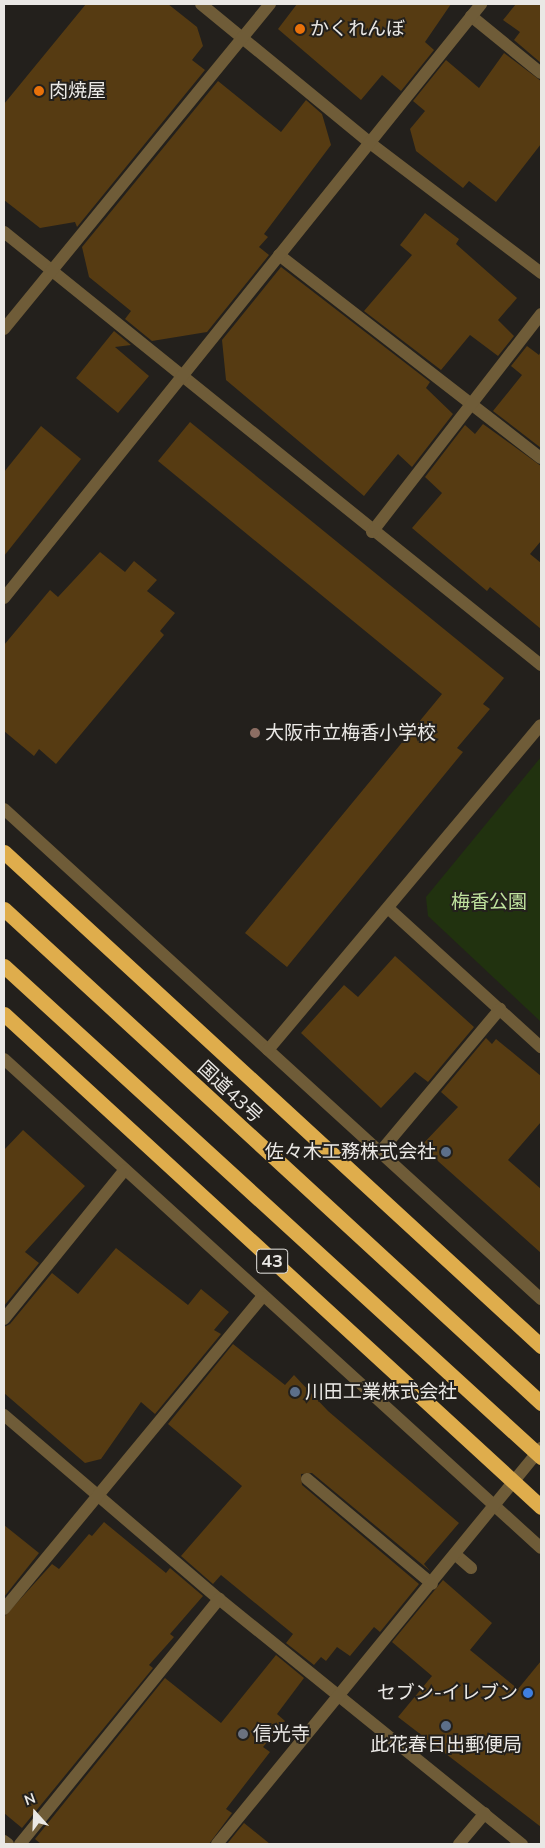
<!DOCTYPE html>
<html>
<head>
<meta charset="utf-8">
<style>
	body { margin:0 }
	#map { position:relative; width:545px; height:1848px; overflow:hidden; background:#23201c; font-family:Mulish,"Noto Sans JP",sans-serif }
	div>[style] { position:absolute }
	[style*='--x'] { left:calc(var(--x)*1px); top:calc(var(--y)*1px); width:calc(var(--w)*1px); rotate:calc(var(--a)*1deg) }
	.green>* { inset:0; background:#21320f }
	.building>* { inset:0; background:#563b12 }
	.minor>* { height:12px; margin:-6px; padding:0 6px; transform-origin:6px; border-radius:6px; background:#6f5c38 }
	.highway>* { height:15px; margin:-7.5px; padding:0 7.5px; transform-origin:7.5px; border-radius:7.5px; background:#dfad4c }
	.highway-bridge>* { height:15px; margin:-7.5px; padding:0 7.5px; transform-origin:7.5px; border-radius:7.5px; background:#dfad4c }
	.dots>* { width:14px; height:14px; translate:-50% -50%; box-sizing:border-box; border:2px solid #23201c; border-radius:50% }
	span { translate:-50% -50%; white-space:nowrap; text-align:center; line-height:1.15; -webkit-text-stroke:4px #23201c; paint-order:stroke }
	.shield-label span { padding:1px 4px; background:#23201c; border:1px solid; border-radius:4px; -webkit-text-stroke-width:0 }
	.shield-label { font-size:18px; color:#eae8e5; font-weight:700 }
	.poi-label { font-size:19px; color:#eae8e5 }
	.left { translate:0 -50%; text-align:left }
	.right { translate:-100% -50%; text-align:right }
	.park-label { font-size:19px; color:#bfe29e }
	.street-label { font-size:19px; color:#eae8e5 }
	.frame { position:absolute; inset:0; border:5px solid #eae8e5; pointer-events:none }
	.north { position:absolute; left:10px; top:1788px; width:50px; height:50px; -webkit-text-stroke:4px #23201c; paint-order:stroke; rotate:340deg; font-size:14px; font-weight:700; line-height:20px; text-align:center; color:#eae8e5 }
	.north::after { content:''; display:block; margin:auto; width:18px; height:22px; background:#eae8e5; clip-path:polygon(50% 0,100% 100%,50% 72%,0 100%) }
</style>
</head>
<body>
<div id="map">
	<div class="green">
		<i style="clip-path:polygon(541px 757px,541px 1022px,428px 916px,426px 897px)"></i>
	</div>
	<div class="building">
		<i style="clip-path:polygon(86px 4px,168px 4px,197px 27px,203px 46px,192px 60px,205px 70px,77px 227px,75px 222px,40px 228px,4px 200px,4px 104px)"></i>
		<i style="clip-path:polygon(297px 4px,451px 4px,425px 42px,434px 50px,401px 91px,382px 75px,361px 100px,278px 29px)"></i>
		<i style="clip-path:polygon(516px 4px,541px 4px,541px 63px,514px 40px,520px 32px,503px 20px)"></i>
		<i style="clip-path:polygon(504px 53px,541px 81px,541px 144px,496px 202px,469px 181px,463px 188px,416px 151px,410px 129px,425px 111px,413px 101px,446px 60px,479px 88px)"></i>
		<i style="clip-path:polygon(218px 81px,281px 132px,306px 100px,322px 114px,331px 145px,264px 234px,268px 237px,259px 247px,269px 255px,207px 332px,152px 341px,125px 319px,131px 311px,89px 277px,82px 247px)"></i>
		<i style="clip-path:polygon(425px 213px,459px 239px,456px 244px,517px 298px,498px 320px,514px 336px,498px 356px,470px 335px,441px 370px,364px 311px,412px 255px,400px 245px)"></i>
		<i style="clip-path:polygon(281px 267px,430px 382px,426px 388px,453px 414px,412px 467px,398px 454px,364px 496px,226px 380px,222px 340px)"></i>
		<i style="clip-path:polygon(114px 331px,131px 345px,115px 347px,149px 376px,118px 413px,76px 378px)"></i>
		<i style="clip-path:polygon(527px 346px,539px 355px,541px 351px,541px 448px,493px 411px,522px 375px,511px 366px)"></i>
		<i style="clip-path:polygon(190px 422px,504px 678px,483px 704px,490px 709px,457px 748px,463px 752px,287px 967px,245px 933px,442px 694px,158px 461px)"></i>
		<i style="clip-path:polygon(483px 424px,541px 466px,541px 541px,530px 554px,541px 563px,541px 629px,490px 587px,487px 591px,412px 528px,442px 493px,425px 477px,465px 425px,475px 434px)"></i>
		<i style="clip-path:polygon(41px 426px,81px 459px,4px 556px,4px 472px)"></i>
		<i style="clip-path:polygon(100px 552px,125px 572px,134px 561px,157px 580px,147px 591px,175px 613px,160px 631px,164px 635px,56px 764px,39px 749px,34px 756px,4px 731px,4px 645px,50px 590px,58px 597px)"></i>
		<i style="clip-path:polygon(395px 956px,474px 1027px,428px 1082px,415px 1072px,381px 1108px,301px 1033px,344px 985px,358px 997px)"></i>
		<i style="clip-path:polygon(486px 1038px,492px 1044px,496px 1039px,541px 1076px,541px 1122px,508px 1160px,541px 1189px,541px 1253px,421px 1146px,458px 1107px,441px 1092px)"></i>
		<i style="clip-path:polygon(23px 1130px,85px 1186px,25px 1252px,39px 1263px,4px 1306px,4px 1150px)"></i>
		<i style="clip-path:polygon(116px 1248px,188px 1305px,201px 1289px,229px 1312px,214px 1330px,221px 1334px,155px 1414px,141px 1402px,101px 1459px,85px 1463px,4px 1393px,4px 1327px,10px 1324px,52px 1273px,78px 1294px)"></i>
		<i style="clip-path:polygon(233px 1344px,285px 1385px,294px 1375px,328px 1411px,459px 1523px,424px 1564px,430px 1571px,312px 1473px,301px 1474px,302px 1485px,419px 1584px,380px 1632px,374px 1627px,350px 1656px,337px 1647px,326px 1661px,321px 1657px,314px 1665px,286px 1643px,293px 1634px,221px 1575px,213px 1584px,181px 1556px,242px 1486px,168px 1424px)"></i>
		<i style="clip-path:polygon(104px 1522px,166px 1573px,170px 1568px,203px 1596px,170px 1634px,174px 1637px,149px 1665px,153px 1668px,22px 1828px,4px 1813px,4px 1617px,52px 1564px,59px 1569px,89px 1534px,92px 1536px)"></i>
		<i style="clip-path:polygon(4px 1525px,39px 1553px,4px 1597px)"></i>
		<i style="clip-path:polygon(443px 1580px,492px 1623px,470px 1650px,518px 1689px,541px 1661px,541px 1827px,398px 1717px,432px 1676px,392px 1642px)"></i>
		<i style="clip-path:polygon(276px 1655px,304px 1678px,277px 1714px,285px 1721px,263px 1747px,270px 1752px,226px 1809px,232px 1813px,209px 1844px,41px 1844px,35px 1839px,165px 1678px,221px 1723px)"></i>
		<i style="clip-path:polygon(244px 1823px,270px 1844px,227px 1844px)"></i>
	</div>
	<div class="minor">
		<i style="--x:201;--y:4;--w:219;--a:39.4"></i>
		<i style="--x:370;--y:143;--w:215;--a:37.2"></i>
		<i style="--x:471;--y:16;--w:90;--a:39.2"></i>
		<i style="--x:4;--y:232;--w:690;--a:38.88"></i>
		<i style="--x:279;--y:255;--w:331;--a:37.8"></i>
		<i style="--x:4;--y:329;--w:420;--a:-50.7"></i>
		<i style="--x:372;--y:532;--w:276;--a:-52.2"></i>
		<i style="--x:4;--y:598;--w:762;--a:-51.23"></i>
		<i style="--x:4;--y:809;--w:727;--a:42.38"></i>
		<i style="--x:388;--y:908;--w:207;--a:42.3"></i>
		<i style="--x:268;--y:1050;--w:424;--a:-50"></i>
		<i style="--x:4;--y:1059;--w:726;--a:42.32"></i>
		<i style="--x:380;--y:1152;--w:187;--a:-50"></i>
		<i style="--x:4;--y:1319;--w:191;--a:-51"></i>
		<i style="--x:4;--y:1415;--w:283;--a:40.6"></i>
		<i style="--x:219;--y:1599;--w:390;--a:39"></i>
		<i style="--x:307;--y:1479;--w:163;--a:40"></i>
		<i style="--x:456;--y:1555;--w:20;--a:41"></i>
		<i style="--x:4;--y:1609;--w:405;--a:-50.4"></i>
		<i style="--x:4;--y:1841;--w:5;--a:37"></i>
		<i style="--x:20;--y:1844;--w:316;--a:-50.9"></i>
		<i style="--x:217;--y:1844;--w:512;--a:-50.71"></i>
		<i style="--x:459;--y:1844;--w:40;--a:-50"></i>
	</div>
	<div class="highway">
		<i style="--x:4;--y:852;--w:730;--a:42.61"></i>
		<i style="--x:4;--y:909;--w:730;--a:42.61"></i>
	</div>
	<div class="highway-bridge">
		<i style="--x:4;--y:966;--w:728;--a:42.44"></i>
		<i style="--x:4;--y:1014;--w:729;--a:42.55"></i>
	</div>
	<div class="dots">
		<i style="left:300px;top:29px;background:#e8710a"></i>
		<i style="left:39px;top:91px;background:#e8710a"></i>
		<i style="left:255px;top:733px;background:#8d6e63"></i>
		<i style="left:446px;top:1152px;background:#5c6f8a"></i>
		<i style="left:295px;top:1392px;background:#5c6f8a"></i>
		<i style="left:528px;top:1693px;background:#3f7fe0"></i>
		<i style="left:446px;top:1726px;background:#5c6f8a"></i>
		<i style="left:243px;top:1734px;background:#6b7280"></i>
	</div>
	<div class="shield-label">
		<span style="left:272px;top:1261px">43</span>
	</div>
	<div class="poi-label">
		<span class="left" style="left:310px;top:29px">かくれんぼ</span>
		<span class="left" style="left:49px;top:91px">肉焼屋</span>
		<span class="left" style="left:265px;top:733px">大阪市立梅香小学校</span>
		<span class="right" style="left:436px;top:1152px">佐々木工務株式会社</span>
		<span class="left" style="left:305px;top:1392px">川田工業株式会社</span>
		<span class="right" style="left:518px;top:1693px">セブン-イレブン</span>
		<span class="left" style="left:253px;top:1734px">信光寺</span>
		<span style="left:446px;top:1745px">此花春日出郵便局</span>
	</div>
	<div class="park-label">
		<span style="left:489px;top:902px">梅香公園</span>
	</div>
	<div class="street-label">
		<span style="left:230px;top:1092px;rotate:43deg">国道43号</span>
	</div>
	<div class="frame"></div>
	<div class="north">N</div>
</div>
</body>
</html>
